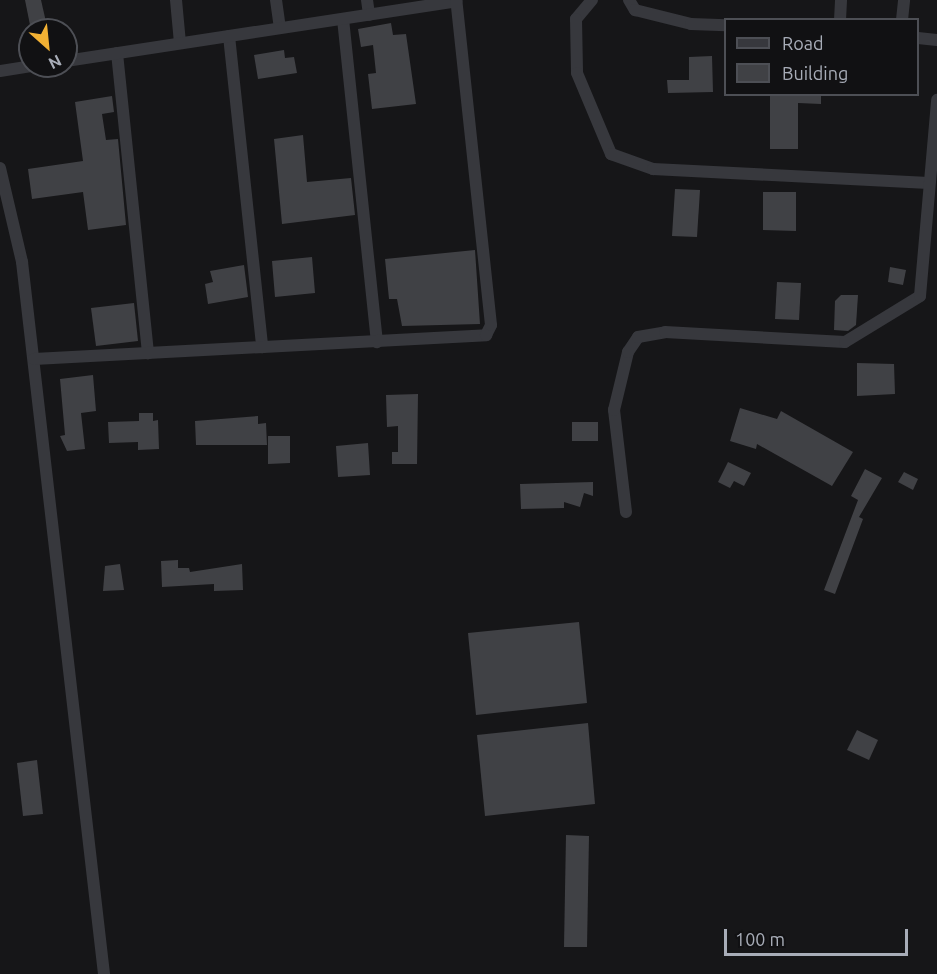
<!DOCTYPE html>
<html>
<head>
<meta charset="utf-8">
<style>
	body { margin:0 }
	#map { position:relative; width:937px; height:974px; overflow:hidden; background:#161618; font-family:Ubuntu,sans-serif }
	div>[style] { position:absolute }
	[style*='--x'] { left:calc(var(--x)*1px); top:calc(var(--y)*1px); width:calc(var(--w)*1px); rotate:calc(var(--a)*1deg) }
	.building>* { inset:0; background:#404145 }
	.minor>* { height:12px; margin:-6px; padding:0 6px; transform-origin:6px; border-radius:6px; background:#37383d }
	span { translate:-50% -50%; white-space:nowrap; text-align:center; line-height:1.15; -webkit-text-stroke:4.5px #111113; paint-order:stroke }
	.legend { position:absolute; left:724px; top:18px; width:195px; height:78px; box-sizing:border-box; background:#111113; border:2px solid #4d4f55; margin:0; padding:8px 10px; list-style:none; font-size:18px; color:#a8adb8 }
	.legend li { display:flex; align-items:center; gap:12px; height:30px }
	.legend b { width:30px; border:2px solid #4d4f55 }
	.north { position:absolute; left:18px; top:18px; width:60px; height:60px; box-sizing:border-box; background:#111113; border:2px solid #4d4f55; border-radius:50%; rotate:153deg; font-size:16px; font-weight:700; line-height:24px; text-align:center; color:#a8adb8 }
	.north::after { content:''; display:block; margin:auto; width:21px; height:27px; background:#f2b134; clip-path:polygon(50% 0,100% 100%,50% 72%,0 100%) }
	.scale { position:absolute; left:724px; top:929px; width:184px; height:27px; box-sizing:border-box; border:3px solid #a8adb8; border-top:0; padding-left:8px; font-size:18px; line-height:21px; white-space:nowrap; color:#a8adb8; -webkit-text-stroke:4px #111113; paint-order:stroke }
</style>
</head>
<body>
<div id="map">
	<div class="building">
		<i style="clip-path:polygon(25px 0,41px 0,46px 22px,30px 25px)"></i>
		<i style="clip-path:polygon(391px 23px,393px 35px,406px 34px,416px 104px,372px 109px,368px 74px,376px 73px,373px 45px,361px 47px,358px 29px)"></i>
		<i style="clip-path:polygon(284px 50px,285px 58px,294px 57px,297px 73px,258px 79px,254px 55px)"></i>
		<i style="clip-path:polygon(712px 56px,713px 92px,668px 93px,667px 80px,689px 80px,689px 57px)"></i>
		<i style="clip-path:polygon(770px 94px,821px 94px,821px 104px,798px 103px,798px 149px,770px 149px)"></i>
		<i style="clip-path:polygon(112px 96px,114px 112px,102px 114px,106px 140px,118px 139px,126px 225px,88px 230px,83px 192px,32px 199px,28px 169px,83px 161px,75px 102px)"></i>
		<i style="clip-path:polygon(303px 135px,307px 182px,351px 178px,355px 215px,282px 224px,274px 139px)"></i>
		<i style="clip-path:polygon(675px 189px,700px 190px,697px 237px,672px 236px)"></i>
		<i style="clip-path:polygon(763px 192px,796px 192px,796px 231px,763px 230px)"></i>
		<i style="clip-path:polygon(475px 250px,480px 324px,402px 326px,397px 299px,389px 299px,385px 259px)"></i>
		<i style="clip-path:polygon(312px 257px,315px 293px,275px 297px,272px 261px)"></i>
		<i style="clip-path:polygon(244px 265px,248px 297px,208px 304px,205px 284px,213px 282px,210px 271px)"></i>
		<i style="clip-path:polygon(890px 267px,906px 270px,903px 285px,888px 282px)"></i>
		<i style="clip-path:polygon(777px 282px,801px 283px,799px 320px,775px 319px)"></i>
		<i style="clip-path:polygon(841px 295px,858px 295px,856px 325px,848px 331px,834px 330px,835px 301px)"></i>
		<i style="clip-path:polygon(134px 303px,138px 341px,96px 346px,91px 308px)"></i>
		<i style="clip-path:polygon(857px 363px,894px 364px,895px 394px,857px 396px)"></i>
		<i style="clip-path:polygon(93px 375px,96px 411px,81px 413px,85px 449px,67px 451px,60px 436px,65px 435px,60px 379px)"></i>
		<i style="clip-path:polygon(418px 394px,417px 464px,392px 464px,392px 452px,398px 452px,398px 426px,387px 427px,386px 395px)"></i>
		<i style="clip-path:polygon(740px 408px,777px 419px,781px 411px,853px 452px,832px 486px,757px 444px,756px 449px,730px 441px)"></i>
		<i style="clip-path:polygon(139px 413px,153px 413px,153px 421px,158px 420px,159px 449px,138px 450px,138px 442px,109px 443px,108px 422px,139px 421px)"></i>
		<i style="clip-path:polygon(258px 416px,258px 424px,266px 423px,267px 445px,196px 445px,195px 421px)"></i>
		<i style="clip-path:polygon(572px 422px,598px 422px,598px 441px,572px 441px)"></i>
		<i style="clip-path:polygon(268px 436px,290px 436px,290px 463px,268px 464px)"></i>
		<i style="clip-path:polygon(368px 443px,370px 475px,338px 477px,336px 446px)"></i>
		<i style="clip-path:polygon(728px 462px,751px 473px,744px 486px,734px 481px,730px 488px,718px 482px)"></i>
		<i style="clip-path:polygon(865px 469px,882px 478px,859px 517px,863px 519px,835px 594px,824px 590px,858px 500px,851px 496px)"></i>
		<i style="clip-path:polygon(904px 472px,918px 479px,913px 490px,898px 482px)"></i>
		<i style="clip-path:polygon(593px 482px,593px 496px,584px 493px,580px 507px,564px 502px,564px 508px,521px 509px,520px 484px)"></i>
		<i style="clip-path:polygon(178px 560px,178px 568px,189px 568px,190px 572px,242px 564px,243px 590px,214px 591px,214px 584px,162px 587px,161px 561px)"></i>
		<i style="clip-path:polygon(120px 564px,124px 590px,103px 591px,105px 566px)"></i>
		<i style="clip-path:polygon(579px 622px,587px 703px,476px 715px,468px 633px)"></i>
		<i style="clip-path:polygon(588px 723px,595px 804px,485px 816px,477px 735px)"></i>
		<i style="clip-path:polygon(857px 730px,878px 740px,869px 760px,847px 750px)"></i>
		<i style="clip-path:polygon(37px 760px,43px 814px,23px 816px,17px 763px)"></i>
		<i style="clip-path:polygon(566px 835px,589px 836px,587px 947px,564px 947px)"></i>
	</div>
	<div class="minor">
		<i style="--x:176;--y:0;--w:43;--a:84.7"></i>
		<i style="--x:276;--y:0;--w:28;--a:82"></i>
		<i style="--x:367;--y:0;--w:15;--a:82"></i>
		<i style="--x:592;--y:0;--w:25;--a:130"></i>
		<i style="--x:576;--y:19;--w:54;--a:88.9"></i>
		<i style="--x:577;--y:73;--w:88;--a:67.2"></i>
		<i style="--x:611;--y:154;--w:45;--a:19.7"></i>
		<i style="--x:653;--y:169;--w:276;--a:2.9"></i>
		<i style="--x:629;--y:0;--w:12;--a:59"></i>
		<i style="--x:635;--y:10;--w:58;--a:14"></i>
		<i style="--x:691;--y:24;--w:35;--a:2"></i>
		<i style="--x:343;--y:19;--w:325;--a:84"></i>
		<i style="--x:840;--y:20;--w:20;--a:-87"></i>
		<i style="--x:902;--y:20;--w:20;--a:-84"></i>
		<i style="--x:229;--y:36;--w:313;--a:83.9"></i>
		<i style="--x:918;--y:38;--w:19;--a:6"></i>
		<i style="--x:117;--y:53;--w:302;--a:84.1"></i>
		<i style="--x:66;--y:61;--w:395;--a:-8.7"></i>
		<i style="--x:0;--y:71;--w:33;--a:-9"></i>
		<i style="--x:0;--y:168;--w:97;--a:76.8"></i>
		<i style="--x:22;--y:262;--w:717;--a:83.43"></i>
		<i style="--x:34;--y:359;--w:453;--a:-3"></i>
		<i style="--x:486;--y:335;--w:11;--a:-63"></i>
		<i style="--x:491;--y:325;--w:327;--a:-96.1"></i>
		<i style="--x:626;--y:512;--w:103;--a:-96.7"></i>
		<i style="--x:614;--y:410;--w:60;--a:-76.4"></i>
		<i style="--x:628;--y:352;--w:18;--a:-56"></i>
		<i style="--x:638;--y:337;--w:27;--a:-10"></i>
		<i style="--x:665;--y:332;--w:180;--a:3.2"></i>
		<i style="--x:845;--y:342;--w:88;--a:-31.5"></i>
		<i style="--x:920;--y:296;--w:197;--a:-85"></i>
	</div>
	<ul class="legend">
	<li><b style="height:8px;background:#37383d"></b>Road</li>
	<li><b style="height:16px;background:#404145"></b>Building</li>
	</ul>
	<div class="north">N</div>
	<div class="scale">100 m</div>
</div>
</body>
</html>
